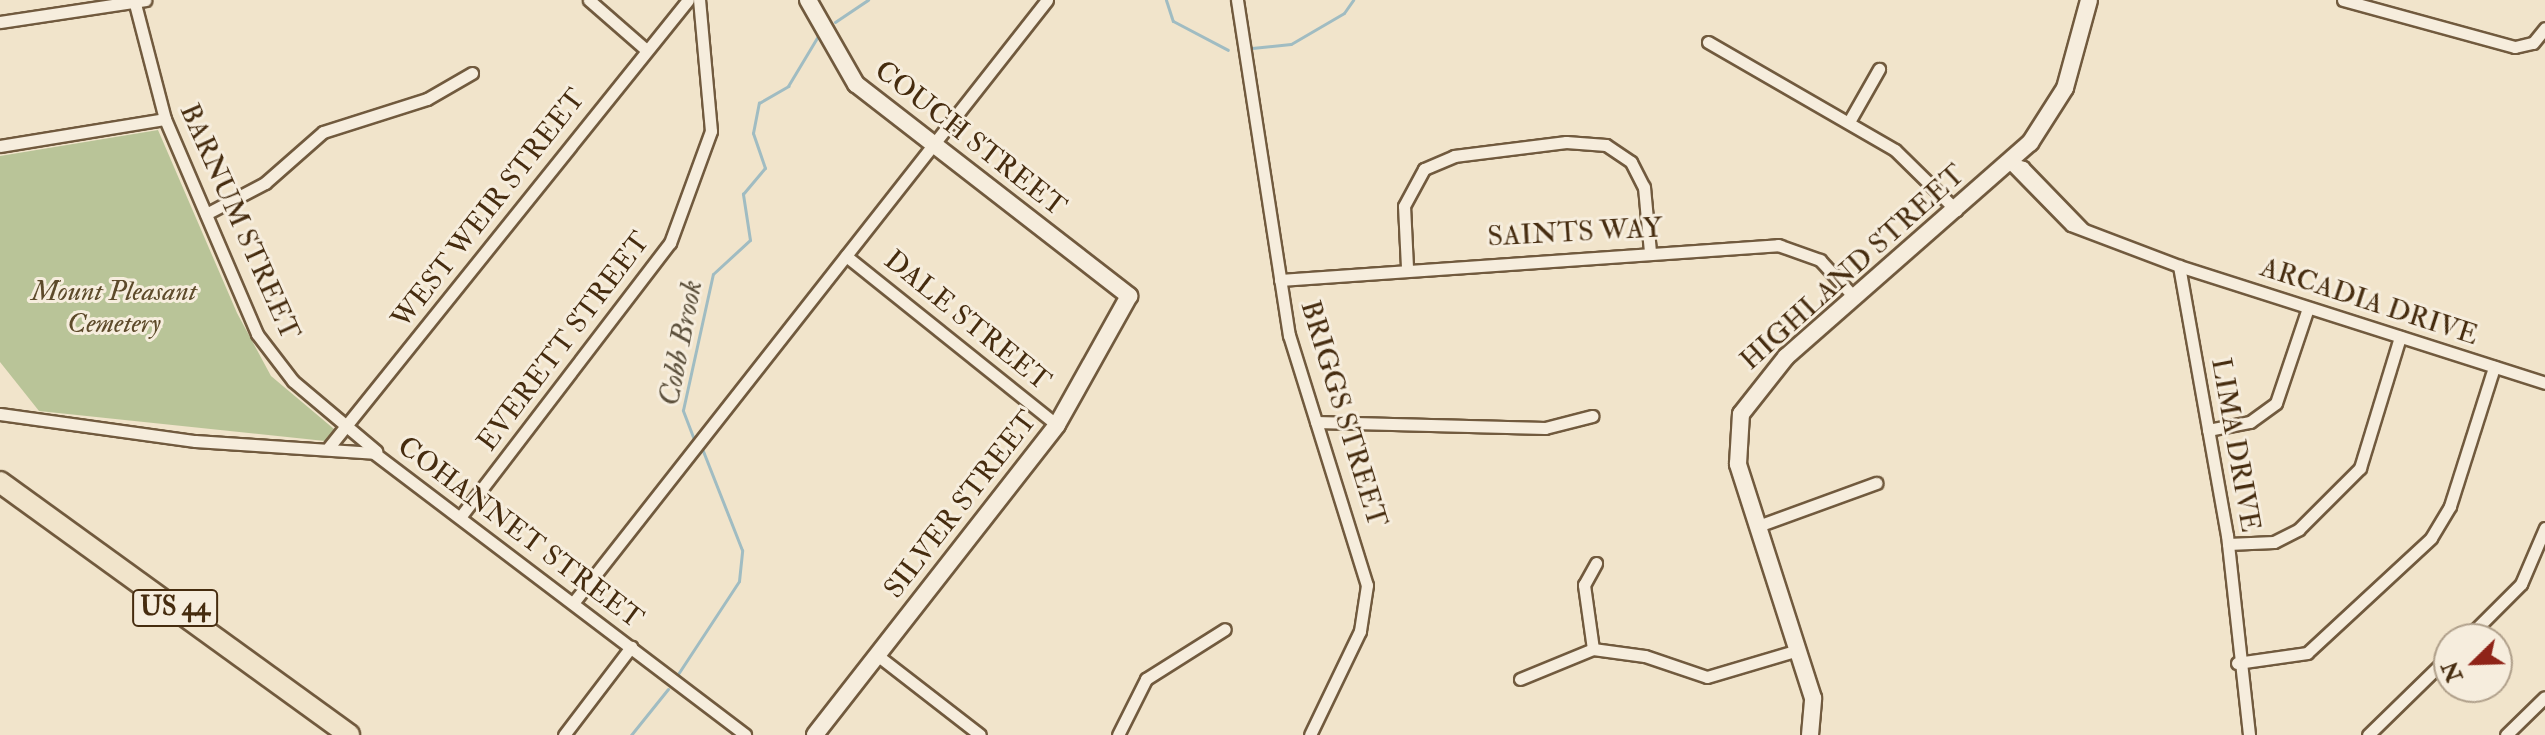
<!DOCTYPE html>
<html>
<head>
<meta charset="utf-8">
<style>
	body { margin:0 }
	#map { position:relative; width:2545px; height:735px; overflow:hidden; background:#f1e4cb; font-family:"IM FELL Double Pica",serif }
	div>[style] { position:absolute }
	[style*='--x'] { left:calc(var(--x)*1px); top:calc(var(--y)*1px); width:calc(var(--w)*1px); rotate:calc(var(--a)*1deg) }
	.green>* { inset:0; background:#b9c498 }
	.stream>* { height:3px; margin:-1.5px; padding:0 1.5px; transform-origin:1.5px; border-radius:1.5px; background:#a0bcc2 }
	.roads { filter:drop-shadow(2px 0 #715a3e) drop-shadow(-2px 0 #715a3e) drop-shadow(0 2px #715a3e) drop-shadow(0 -2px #715a3e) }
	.street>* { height:11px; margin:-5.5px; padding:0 5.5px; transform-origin:5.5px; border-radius:5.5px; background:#f6eddd }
	.secondary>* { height:16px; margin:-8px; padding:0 8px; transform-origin:8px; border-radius:8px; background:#f6eddd }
	.highway>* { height:20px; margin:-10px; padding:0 10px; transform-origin:10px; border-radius:10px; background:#f1e4cb }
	span { translate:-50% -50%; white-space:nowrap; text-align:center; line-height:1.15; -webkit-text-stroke:6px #f6eddd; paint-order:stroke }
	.shield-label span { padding:2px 6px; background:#f6eddd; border:2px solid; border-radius:6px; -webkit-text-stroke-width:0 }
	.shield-label { font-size:26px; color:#462c0f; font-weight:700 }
	.street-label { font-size:28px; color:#462c0f }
	.park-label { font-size:28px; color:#5d4a2a; font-style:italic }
	.water-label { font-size:30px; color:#5c503c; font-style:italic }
	.north { position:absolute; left:2433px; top:623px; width:80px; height:80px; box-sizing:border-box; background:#f6eddd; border:2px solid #b0a08b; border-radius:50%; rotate:247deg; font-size:22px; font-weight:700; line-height:32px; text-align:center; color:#462c0f }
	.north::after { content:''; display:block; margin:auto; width:28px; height:36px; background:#8f2418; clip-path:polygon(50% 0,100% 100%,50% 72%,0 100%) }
</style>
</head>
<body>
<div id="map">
	<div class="green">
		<i style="clip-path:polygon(158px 130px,237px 313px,271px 376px,334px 429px,325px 441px,39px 411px,0 362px,0 156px)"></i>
	</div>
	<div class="stream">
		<i style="--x:1166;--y:0;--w:22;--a:72"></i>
		<i style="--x:1173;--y:21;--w:62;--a:27.8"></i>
		<i style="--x:835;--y:22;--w:40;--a:-34"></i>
		<i style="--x:1252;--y:48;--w:39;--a:-6"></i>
		<i style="--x:1291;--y:44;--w:61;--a:-30.3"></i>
		<i style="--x:1344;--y:13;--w:16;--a:-55"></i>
		<i style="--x:695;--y:442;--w:34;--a:-111"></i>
		<i style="--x:683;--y:410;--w:139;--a:-77.6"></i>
		<i style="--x:713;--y:274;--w:50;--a:-42.6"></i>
		<i style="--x:750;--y:240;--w:47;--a:-98.7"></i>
		<i style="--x:743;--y:194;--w:34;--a:-50"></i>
		<i style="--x:765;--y:168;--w:37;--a:-109"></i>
		<i style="--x:753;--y:133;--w:31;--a:-79"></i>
		<i style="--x:759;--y:103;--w:34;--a:-30"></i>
		<i style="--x:788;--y:86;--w:58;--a:-59"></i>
		<i style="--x:678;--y:674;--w:111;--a:-56.7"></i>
		<i style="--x:739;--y:581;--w:31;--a:-84"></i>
		<i style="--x:742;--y:550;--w:112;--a:-111.5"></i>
		<i style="--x:631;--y:735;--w:59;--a:-51.2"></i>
	</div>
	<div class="roads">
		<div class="street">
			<i style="--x:134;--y:0;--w:123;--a:75.4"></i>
			<i style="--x:165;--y:119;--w:234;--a:66.8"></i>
			<i style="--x:257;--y:334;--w:59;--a:52.5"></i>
			<i style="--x:293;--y:381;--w:109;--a:40.1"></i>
			<i style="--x:589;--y:0;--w:73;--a:41.1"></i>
			<i style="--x:1237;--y:0;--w:339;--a:81.2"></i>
			<i style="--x:1289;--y:335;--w:262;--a:72.7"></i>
			<i style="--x:1367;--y:585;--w:47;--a:98.7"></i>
			<i style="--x:1360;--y:631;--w:115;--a:115.7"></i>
			<i style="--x:2343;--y:0;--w:178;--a:15.3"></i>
			<i style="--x:2515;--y:47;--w:18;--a:-13"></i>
			<i style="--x:2533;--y:43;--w:19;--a:-51"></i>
			<i style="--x:0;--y:22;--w:147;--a:-8.6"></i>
			<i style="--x:1708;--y:42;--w:216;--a:30"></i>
			<i style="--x:1895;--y:150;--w:86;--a:44.5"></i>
			<i style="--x:1850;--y:120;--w:59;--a:-60.4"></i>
			<i style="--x:0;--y:146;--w:167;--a:-9.3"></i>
			<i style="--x:2010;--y:163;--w:87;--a:45.5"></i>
			<i style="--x:2071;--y:225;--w:116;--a:20.8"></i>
			<i style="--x:2179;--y:266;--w:273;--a:79.9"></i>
			<i style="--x:2227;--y:535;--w:201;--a:83.7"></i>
			<i style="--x:2010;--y:163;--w:14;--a:17"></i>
			<i style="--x:2023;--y:167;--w:86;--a:45.9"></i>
			<i style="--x:206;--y:214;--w:67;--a:-27.7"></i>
			<i style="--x:265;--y:183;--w:77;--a:-41.3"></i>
			<i style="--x:323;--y:132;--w:109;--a:-17.6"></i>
			<i style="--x:427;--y:99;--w:52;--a:-30"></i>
			<i style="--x:846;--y:256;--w:270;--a:38.7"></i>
			<i style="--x:2179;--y:266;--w:384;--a:17.7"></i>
			<i style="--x:1407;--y:267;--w:61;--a:-92.8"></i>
			<i style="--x:1404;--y:206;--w:42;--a:-61.6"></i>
			<i style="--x:1424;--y:169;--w:33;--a:-23"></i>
			<i style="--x:1454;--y:156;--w:113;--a:-7.1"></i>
			<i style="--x:1566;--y:142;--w:40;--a:4.3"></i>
			<i style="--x:1606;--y:145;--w:30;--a:34"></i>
			<i style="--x:1631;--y:162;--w:28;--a:63"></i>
			<i style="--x:1644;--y:187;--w:65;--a:84.7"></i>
			<i style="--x:1280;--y:280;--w:499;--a:-4"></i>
			<i style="--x:1778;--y:245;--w:45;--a:19.7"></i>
			<i style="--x:1820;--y:260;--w:50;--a:47.4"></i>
			<i style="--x:0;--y:414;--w:197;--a:7.9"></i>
			<i style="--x:195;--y:441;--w:179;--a:3.8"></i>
			<i style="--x:374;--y:453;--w:466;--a:37.2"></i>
			<i style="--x:1316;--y:422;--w:229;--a:1.5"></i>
			<i style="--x:1545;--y:428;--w:49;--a:-14.3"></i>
			<i style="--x:2208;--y:430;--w:43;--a:-10.8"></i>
			<i style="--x:2250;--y:422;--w:32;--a:-36"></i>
			<i style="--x:2276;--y:403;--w:100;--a:-71.4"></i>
			<i style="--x:329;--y:447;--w:573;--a:-51.23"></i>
			<i style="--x:461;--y:516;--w:344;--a:-52.6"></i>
			<i style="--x:670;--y:243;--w:119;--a:-69.9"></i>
			<i style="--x:711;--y:131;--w:132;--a:-95.2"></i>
			<i style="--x:1758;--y:526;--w:126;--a:-20"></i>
			<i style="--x:2228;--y:544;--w:46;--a:-2.5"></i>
			<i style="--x:2274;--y:542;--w:28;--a:-27"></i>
			<i style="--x:2299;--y:529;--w:86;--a:-45"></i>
			<i style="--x:2360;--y:468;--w:137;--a:-73"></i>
			<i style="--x:573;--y:603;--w:767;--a:-51.83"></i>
			<i style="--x:2466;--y:639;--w:78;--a:-45"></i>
			<i style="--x:2521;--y:584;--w:61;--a:-66.8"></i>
			<i style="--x:1593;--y:649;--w:65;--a:-98"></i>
			<i style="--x:1584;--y:585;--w:25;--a:-61"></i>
			<i style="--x:877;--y:655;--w:130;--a:37.8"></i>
			<i style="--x:2237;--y:663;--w:71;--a:-8.1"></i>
			<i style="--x:2307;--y:653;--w:169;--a:-42.8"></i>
			<i style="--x:2431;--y:538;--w:37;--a:-59"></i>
			<i style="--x:2450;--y:506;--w:146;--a:-72.4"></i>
			<i style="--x:1520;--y:679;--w:79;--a:-22.3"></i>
			<i style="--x:1593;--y:649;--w:52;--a:7.7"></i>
			<i style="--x:1645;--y:656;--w:65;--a:18.7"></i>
			<i style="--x:1707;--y:677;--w:95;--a:-16.5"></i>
			<i style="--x:564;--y:735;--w:111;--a:-52.7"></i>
			<i style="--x:1118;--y:735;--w:63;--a:-63.4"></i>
			<i style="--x:1146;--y:679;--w:93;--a:-32.3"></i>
			<i style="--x:2368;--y:735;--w:113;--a:-44.3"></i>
			<i style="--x:2506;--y:735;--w:54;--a:-44.3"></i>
		</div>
		<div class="secondary">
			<i style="--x:808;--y:0;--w:97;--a:60.3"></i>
			<i style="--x:856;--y:84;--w:346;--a:37.8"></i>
			<i style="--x:1129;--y:296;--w:148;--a:119.2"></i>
			<i style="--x:1057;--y:425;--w:393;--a:128"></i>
			<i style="--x:1810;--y:735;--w:37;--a:-85"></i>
			<i style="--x:1813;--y:698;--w:246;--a:-107.8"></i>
			<i style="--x:1738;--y:464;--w:50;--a:-86.6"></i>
			<i style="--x:1741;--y:414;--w:73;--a:-51.7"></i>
			<i style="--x:1786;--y:357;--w:325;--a:-41.3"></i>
			<i style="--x:2030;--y:143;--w:65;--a:-57.5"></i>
			<i style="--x:2065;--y:88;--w:91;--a:-74.7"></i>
		</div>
		<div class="highway">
			<i style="--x:0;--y:482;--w:431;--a:35.9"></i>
		</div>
	</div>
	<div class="shield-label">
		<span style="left:175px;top:608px">US 44</span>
	</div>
	<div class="street-label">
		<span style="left:970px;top:139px;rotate:38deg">COUCH STREET</span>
		<span style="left:489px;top:209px;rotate:-52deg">WEST WEIR STREET</span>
		<span style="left:239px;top:222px;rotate:66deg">BARNUM STREET</span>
		<span style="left:1575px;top:233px;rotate:-3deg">SAINTS WAY</span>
		<span style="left:1853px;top:268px;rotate:-42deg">HIGHLAND STREET</span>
		<span style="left:2369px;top:302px;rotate:18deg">ARCADIA DRIVE</span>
		<span style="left:967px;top:321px;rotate:39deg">DALE STREET</span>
		<span style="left:564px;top:342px;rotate:-53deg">EVERETT STREET</span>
		<span style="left:1343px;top:414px;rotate:73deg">BRIGGS STREET</span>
		<span style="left:2235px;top:445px;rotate:80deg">LIMA DRIVE</span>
		<span style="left:961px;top:505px;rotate:-52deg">SILVER STREET</span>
		<span style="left:520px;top:533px;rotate:37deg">COHANNET STREET</span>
	</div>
	<div class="park-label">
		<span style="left:114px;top:308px">Mount Pleasant<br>Cemetery</span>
	</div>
	<div class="water-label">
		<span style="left:681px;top:343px;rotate:-79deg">Cobb Brook</span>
	</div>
	<div class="north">N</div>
</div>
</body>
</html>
